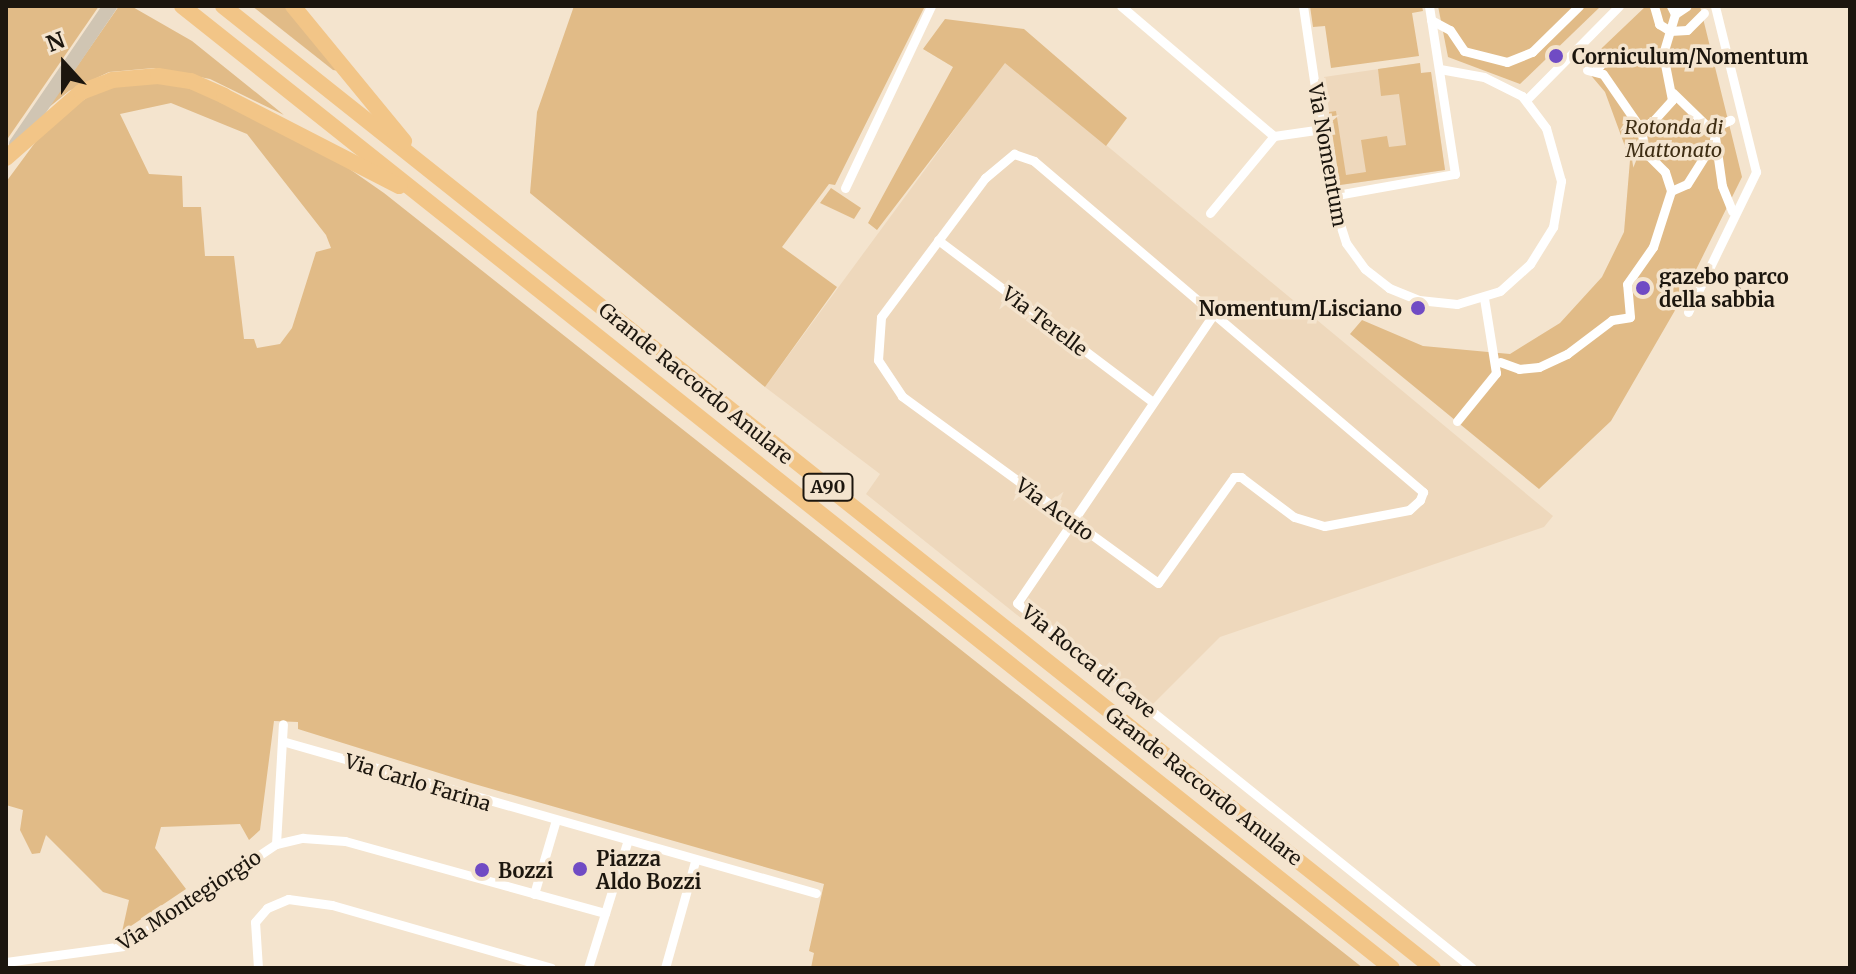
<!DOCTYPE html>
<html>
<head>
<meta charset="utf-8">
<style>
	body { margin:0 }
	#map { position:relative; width:1856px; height:974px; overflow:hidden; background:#f4e4ce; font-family:Merriweather,serif }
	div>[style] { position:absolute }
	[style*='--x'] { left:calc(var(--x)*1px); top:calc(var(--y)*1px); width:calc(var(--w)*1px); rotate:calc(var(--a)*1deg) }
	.built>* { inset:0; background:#eed8bc }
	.green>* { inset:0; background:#e1bb87 }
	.street>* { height:9px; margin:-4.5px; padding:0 4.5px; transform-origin:4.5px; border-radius:4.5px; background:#fff }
	.secondary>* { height:14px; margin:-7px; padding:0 7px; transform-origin:7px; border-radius:7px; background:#d0c5b3 }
	.highway>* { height:16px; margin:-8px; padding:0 8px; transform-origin:8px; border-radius:8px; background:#f2c587 }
	.dots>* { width:22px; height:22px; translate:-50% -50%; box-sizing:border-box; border:4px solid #f4e4ce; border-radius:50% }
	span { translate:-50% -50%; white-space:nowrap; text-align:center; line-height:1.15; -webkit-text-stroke:7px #f4e4ce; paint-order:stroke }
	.shield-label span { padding:2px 6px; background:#f4e4ce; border:2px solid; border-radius:6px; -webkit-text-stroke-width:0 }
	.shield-label { font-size:18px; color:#1c160e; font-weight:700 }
	.poi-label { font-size:20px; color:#1c160e; font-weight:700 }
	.left { translate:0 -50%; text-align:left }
	.right { translate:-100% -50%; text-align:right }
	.park-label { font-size:20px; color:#3e2d13; font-style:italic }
	.street-label { font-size:20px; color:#1c160e }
	.frame { position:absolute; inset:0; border:8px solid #1c160e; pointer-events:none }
	.north { position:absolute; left:24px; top:24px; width:80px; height:80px; -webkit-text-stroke:6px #f4e4ce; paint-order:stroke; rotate:339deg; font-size:22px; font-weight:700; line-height:32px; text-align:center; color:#1c160e }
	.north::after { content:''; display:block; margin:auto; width:28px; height:36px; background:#1c160e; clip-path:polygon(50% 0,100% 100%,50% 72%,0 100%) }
</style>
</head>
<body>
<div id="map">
	<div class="built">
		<i style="clip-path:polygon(1005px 61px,1553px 516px,1544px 527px,1220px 637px,1142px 715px,866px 494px,880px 474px,765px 387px)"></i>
		<i style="clip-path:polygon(1420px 63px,1421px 73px,1431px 72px,1445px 170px,1340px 185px,1324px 77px)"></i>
	</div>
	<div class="green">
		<i style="clip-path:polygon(10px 6px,99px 6px,6px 141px,6px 11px)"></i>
		<i style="clip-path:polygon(119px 6px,131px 6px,192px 41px,284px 115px,210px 79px,154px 68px,109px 72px,69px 91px,48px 108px)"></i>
		<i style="clip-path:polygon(252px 6px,287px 6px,339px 71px,333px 70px)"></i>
		<i style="clip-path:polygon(574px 6px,925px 6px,835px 185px,829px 184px,782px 247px,837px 287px,765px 387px,530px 193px,537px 112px)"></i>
		<i style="clip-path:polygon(1310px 6px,1422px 6px,1423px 11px,1412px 13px,1419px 56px,1331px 68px,1325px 26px,1313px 27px)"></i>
		<i style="clip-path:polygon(1438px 6px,1601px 6px,1520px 84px,1448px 57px)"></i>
		<i style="clip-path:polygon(1646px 6px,1700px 6px,1742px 177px,1681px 300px,1611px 421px,1539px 489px,1350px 334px,1362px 320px,1423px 346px,1510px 354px,1560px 323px,1602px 277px,1624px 232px,1630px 160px,1605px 92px,1583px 66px)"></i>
		<i style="clip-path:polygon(945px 19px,1024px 29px,1127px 118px,1106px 146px,1005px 63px,877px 230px,868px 223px,953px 67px,923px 49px)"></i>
		<i style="clip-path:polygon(1420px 63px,1421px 73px,1431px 72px,1445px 170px,1340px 185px,1329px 112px,1336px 111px,1346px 175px,1366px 172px,1361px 140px,1387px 136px,1389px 147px,1406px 145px,1399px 94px,1381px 96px,1378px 69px)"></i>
		<i style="clip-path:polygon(evenodd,146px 80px,200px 90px,338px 161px,384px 193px,1363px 968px,811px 968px,814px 953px,809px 951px,824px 884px,471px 783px,298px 729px,298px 722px,274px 721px,260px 830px,249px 840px,240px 824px,161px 827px,155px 848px,186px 889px,122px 932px,129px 900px,103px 892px,46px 835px,40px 853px,32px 854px,20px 830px,23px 810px,6px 805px,6px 182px,51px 121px,99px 90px,146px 80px,171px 103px,247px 134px,326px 235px,331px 248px,316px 252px,292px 328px,280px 344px,257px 348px,254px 339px,244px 339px,234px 256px,205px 256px,201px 207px,183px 207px,182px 176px,149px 174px,120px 114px,171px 103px)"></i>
		<i style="clip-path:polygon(831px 188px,861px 208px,854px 219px,820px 203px)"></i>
	</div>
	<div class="street">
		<i style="--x:1121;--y:6;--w:201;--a:40.4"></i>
		<i style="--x:1303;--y:6;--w:192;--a:81.6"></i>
		<i style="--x:1331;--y:196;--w:49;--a:72.3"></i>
		<i style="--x:1346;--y:243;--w:32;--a:54"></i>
		<i style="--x:1365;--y:269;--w:31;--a:38"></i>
		<i style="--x:1389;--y:288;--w:32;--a:22"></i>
		<i style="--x:1419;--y:300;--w:38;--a:6"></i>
		<i style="--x:1457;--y:304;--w:45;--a:-16.8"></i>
		<i style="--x:1500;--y:291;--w:40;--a:-42"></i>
		<i style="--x:1530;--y:264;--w:44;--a:-58.1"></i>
		<i style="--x:1553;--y:227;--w:47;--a:-80.1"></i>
		<i style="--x:1561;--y:181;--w:55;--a:-105.8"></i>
		<i style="--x:1546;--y:128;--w:40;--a:-127"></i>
		<i style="--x:1522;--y:96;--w:42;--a:-153.4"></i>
		<i style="--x:1484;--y:77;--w:45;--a:-169.7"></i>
		<i style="--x:1654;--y:6;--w:19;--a:74"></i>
		<i style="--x:1659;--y:24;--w:13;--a:32"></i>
		<i style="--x:1670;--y:31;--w:17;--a:-3"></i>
		<i style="--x:1687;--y:30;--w:24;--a:-45"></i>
		<i style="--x:1675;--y:14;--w:14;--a:-34"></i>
		<i style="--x:1431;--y:20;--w:21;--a:28"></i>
		<i style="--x:1450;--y:30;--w:25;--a:56"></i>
		<i style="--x:1464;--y:51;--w:44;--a:14.3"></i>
		<i style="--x:1507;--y:62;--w:27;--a:-22"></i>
		<i style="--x:1532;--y:52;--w:66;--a:-44.4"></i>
		<i style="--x:1587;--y:70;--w:16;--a:14"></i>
		<i style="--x:1603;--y:74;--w:67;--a:55.4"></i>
		<i style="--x:1641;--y:129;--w:16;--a:-35"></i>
		<i style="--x:1654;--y:120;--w:27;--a:-48"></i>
		<i style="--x:1672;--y:100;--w:47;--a:-101.1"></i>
		<i style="--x:1663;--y:54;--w:42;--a:-73.3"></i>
		<i style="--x:1675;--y:14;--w:9;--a:-117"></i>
		<i style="--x:1596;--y:70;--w:11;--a:-49"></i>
		<i style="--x:1603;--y:62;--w:61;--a:-7.6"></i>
		<i style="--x:1526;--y:100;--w:132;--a:-45.3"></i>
		<i style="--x:1641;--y:129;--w:23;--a:80"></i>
		<i style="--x:1645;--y:152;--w:28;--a:45"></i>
		<i style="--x:1665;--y:172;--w:20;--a:72"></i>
		<i style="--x:1671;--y:191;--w:17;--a:-24"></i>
		<i style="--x:1687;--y:184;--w:51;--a:-57.9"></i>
		<i style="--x:1714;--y:141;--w:14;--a:-86"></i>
		<i style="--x:1715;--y:127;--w:17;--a:-25"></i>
		<i style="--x:1730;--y:120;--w:22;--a:156"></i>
		<i style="--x:1710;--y:129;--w:52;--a:-135.8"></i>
		<i style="--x:1715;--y:137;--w:49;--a:81.9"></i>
		<i style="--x:1722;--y:186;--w:27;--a:68"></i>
		<i style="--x:1014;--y:154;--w:21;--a:19"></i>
		<i style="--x:1034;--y:161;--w:511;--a:40.39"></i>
		<i style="--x:1423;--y:492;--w:9;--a:111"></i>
		<i style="--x:1420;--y:500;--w:15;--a:138"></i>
		<i style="--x:1409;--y:510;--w:86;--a:169.3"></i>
		<i style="--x:1324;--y:526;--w:31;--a:-163"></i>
		<i style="--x:1294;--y:517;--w:66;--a:-143"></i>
		<i style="--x:1241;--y:477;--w:7;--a:180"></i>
		<i style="--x:1234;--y:477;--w:130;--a:125.6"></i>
		<i style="--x:1158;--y:583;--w:317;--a:-143.9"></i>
		<i style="--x:902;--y:396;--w:43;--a:-123.7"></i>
		<i style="--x:878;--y:360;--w:43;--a:-86"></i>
		<i style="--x:881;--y:317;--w:174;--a:-53.2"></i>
		<i style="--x:985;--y:178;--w:38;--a:-40"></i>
		<i style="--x:845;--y:188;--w:201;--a:-64.7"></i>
		<i style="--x:1331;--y:196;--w:126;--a:-10.1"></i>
		<i style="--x:1455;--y:174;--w:170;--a:-98.8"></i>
		<i style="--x:1210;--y:213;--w:100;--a:-50.3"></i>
		<i style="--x:1274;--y:136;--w:49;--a:-8.3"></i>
		<i style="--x:938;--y:240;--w:268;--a:37"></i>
		<i style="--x:1688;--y:312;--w:156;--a:-64.1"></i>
		<i style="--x:1756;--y:172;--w:171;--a:-103.9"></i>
		<i style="--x:1213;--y:315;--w:348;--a:124.2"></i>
		<i style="--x:1017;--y:603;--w:583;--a:38.74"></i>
		<i style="--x:1500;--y:362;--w:20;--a:20"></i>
		<i style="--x:1519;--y:369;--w:20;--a:-6"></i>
		<i style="--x:1539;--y:367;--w:31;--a:-25"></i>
		<i style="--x:1567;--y:354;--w:56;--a:-37.1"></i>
		<i style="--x:1612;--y:320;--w:18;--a:-9"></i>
		<i style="--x:1630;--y:317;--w:33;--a:-95"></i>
		<i style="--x:1627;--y:284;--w:45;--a:-54.9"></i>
		<i style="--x:1653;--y:247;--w:59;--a:-72.2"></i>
		<i style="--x:1457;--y:421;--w:62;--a:-50.9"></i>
		<i style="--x:1496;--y:373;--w:76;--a:-99.1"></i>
		<i style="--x:282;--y:741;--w:555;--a:15.89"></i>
		<i style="--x:276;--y:844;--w:120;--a:-86.7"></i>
		<i style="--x:534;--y:894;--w:74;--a:-73.5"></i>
		<i style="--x:6;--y:962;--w:119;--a:-7.7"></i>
		<i style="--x:124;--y:946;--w:183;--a:-33.9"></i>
		<i style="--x:276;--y:844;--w:28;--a:-13"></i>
		<i style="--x:303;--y:838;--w:42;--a:4.1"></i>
		<i style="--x:345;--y:841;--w:270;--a:15.5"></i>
		<i style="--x:258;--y:968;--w:46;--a:-93.7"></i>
		<i style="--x:255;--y:922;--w:18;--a:-49"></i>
		<i style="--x:267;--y:908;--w:23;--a:-23"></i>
		<i style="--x:288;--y:899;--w:44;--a:7.8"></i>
		<i style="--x:332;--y:905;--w:228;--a:16"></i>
		<i style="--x:588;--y:968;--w:131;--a:-72.7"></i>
		<i style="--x:665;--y:968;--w:111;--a:-74.3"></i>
	</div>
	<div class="secondary">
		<i style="--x:16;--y:144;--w:167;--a:-55.7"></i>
	</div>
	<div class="highway">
		<i style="--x:182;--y:6;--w:1546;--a:38.49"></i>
		<i style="--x:223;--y:6;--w:1546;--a:38.49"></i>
		<i style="--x:293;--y:6;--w:175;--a:50.6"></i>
		<i style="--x:6;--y:158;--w:100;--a:-41.3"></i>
		<i style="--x:81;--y:92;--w:33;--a:-21"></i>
		<i style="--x:112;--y:80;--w:46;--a:-5"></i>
		<i style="--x:158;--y:76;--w:33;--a:9"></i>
		<i style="--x:191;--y:81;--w:36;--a:24"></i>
		<i style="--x:224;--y:96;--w:197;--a:27.2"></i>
	</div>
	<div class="dots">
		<i style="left:1556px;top:56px;background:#704bc4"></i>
		<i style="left:1643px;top:288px;background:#704bc4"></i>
		<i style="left:1418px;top:308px;background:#704bc4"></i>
		<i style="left:580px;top:869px;background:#704bc4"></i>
		<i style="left:482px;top:870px;background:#704bc4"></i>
	</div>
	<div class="shield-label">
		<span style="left:828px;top:487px">A90</span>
	</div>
	<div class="poi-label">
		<span class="left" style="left:1572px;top:56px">Corniculum/Nomentum</span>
		<span class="left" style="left:1659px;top:288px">gazebo parco<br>della sabbia</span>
		<span class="right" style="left:1402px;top:308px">Nomentum/Lisciano</span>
		<span class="left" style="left:596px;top:870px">Piazza<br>Aldo Bozzi</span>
		<span class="left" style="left:498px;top:870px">Bozzi</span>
	</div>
	<div class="park-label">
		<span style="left:1674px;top:138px">Rotonda di<br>Mattonato</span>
	</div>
	<div class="street-label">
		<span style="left:1328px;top:155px;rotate:80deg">Via Nomentum</span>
		<span style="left:1045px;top:321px;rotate:37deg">Via Terelle</span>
		<span style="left:696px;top:383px;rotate:39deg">Grande Raccordo Anulare</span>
		<span style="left:1055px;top:509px;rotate:36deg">Via Acuto</span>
		<span style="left:1089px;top:661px;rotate:39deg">Via Rocca di Cave</span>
		<span style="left:418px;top:782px;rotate:17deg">Via Carlo Farina</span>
		<span style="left:1204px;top:786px;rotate:38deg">Grande Raccordo Anulare</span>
		<span style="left:189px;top:900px;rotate:-33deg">Via Montegiorgio</span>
	</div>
	<div class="frame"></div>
	<div class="north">N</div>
</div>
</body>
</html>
